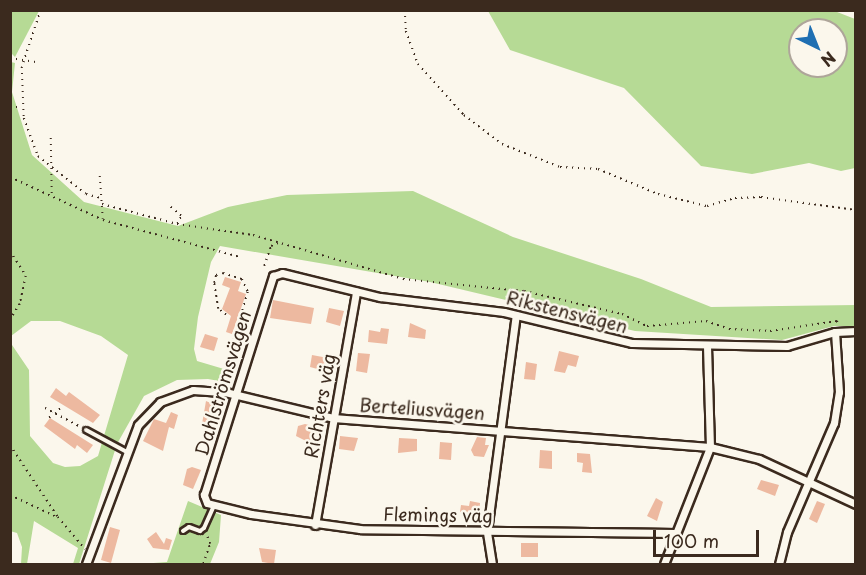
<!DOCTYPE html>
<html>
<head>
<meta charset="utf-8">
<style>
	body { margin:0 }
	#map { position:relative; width:866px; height:575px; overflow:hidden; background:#fbf7ec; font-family:"Playpen Sans",sans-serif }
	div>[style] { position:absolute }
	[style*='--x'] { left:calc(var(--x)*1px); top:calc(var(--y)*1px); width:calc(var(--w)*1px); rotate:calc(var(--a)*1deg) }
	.green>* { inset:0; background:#b6da95 }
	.building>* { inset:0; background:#edb9a0 }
	.path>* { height:1.5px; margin-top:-0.75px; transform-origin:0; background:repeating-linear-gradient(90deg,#3b2a1e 0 1.5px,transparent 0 6px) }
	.roads { filter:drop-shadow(2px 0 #3b2a1e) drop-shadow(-2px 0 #3b2a1e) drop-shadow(0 2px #3b2a1e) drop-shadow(0 -2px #3b2a1e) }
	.lane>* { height:4px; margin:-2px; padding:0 2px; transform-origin:2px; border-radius:2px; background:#fbf7ec }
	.street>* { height:7px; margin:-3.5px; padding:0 3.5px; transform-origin:3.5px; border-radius:3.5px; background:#fbf7ec }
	span { translate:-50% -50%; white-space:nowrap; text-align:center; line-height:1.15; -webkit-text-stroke:5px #fbf7ec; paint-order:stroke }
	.street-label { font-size:18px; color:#3b2a1e }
	.frame { position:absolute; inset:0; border:12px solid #3b2a1e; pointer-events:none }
	.north { position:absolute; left:788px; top:18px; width:60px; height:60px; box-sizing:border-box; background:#fbf7ec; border:2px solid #aea59a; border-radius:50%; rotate:137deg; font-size:16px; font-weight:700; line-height:24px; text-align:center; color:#3b2a1e }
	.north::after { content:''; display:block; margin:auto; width:21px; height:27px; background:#1f6fb2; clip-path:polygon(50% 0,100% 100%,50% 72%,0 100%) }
	.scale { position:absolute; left:653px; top:530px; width:106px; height:27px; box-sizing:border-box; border:3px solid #3b2a1e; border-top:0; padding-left:8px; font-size:18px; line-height:21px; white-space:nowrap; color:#3b2a1e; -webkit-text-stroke:4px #fbf7ec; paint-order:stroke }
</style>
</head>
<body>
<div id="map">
	<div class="green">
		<i style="clip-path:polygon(evenodd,832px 10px,855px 19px,855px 168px,841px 171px,809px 163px,752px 174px,701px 166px,624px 88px,510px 50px,488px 11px,832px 10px,800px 30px,836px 30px,836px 66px,800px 66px,800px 30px)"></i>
		<i style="clip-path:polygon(10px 11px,39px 11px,15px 57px,11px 53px)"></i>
		<i style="clip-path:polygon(11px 62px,15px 63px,12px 92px,32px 155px,84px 202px,178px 226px,228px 207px,287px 195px,413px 191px,513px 237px,641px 279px,711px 307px,856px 305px,855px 326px,834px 326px,782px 340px,635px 331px,430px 282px,220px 246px,211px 262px,198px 317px,194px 349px,197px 361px,234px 372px,230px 383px,208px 379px,177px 380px,144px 396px,117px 444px,79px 564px,73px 564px,78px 548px,34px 521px,27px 564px,21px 564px,22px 547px,17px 533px,10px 531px,10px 342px,29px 370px,30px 436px,53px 463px,65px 467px,80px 466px,98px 456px,128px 355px,101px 336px,60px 321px,31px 321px,11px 336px)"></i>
		<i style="clip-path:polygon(188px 501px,221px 515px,219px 542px,210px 564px,140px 564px,167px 562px)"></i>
	</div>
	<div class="building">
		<i style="clip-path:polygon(225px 277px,241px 282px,238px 291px,246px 294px,232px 334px,226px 332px,231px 316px,222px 309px,230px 288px,222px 285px)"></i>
		<i style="clip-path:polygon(273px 300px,314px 308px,311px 324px,270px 318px)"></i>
		<i style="clip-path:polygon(329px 308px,344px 311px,340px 326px,326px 322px)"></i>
		<i style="clip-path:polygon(410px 323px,426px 330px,425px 339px,408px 337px)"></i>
		<i style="clip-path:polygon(381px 328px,389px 329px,387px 344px,368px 342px,369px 330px,380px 332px)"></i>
		<i style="clip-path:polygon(205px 334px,218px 338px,214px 351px,200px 347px)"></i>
		<i style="clip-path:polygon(559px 351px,579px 356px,576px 367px,568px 365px,565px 373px,554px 371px)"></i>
		<i style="clip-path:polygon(358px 353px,370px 354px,367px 373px,356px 371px)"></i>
		<i style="clip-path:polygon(312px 355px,328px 358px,325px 371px,310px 367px)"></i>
		<i style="clip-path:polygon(526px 362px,537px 364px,535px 380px,524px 379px)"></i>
		<i style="clip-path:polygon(56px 388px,66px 396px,69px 392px,100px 415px,93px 423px,50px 397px)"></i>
		<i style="clip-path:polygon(206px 401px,222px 408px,212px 427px,202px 424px)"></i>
		<i style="clip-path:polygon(171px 412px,178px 415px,174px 429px,169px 427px,163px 451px,143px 441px,154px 419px,166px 423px)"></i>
		<i style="clip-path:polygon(50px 418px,93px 445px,87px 453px,77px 445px,75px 449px,44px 426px)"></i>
		<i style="clip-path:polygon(305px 424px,316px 427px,312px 444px,296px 436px,298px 426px)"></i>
		<i style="clip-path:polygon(340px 436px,358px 438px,354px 451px,339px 449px)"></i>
		<i style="clip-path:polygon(477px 437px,486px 438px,485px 445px,489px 445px,484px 457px,474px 456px,471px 450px)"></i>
		<i style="clip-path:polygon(399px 438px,417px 439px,417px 451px,398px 453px)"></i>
		<i style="clip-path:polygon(440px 442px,452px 443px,451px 460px,439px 459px)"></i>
		<i style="clip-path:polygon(540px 450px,552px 451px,552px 469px,539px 468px)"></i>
		<i style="clip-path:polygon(577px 453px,590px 454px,592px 473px,582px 472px,583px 463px,577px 462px)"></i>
		<i style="clip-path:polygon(192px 467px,201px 470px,193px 489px,183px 485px,187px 469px)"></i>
		<i style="clip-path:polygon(761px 480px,779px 485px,775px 496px,757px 489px)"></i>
		<i style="clip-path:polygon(656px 498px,663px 502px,657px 521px,647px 516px)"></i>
		<i style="clip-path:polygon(470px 501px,480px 503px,479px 515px,460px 512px,461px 505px,469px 506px)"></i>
		<i style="clip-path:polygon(817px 501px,825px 504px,817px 523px,809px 519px)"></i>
		<i style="clip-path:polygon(110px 527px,120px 530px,111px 563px,101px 560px)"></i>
		<i style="clip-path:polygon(156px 532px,164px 544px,166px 538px,172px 540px,169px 550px,153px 548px,147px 539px)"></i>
		<i style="clip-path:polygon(521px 543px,538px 543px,538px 557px,521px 557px)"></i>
		<i style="clip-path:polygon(259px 548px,276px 550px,274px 564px,262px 562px)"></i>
	</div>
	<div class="path">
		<i style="--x:41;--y:10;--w:60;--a:108.4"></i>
		<i style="--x:22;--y:67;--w:51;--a:87.8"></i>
		<i style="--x:24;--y:118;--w:40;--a:69.8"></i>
		<i style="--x:38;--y:156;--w:61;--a:38.4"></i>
		<i style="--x:86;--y:194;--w:16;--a:15"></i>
		<i style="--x:405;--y:10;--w:21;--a:87"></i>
		<i style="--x:406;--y:31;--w:35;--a:70"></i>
		<i style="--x:418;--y:64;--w:69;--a:48"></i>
		<i style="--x:464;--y:115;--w:48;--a:37.3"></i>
		<i style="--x:502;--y:144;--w:62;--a:21.6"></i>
		<i style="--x:560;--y:167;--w:38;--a:3"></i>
		<i style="--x:598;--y:169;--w:65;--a:22.6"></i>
		<i style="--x:658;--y:194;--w:50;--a:13.8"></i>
		<i style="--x:707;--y:206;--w:29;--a:-16"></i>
		<i style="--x:735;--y:198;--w:26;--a:-2"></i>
		<i style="--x:761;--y:197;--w:96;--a:7.8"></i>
		<i style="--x:10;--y:58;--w:26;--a:9"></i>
		<i style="--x:10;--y:107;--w:12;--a:0"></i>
		<i style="--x:51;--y:138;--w:57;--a:89"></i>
		<i style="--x:100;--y:176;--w:43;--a:86"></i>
		<i style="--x:10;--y:177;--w:102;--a:24.8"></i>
		<i style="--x:103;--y:220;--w:142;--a:15.1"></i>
		<i style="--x:102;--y:204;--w:78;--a:14.9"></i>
		<i style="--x:177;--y:224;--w:9;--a:-63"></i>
		<i style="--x:181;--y:216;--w:16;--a:-140"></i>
		<i style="--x:177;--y:224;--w:77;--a:8.2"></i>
		<i style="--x:253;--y:235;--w:156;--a:16.3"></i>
		<i style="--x:403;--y:279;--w:122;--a:5.7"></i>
		<i style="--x:524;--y:291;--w:101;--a:13.2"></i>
		<i style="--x:622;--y:314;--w:28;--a:26"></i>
		<i style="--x:647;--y:326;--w:59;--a:-4.8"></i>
		<i style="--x:706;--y:321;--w:24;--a:19"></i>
		<i style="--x:729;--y:329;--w:41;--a:2.8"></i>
		<i style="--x:770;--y:331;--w:68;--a:-8.5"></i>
		<i style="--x:837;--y:321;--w:4;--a:63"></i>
		<i style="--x:10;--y:251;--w:30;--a:57"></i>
		<i style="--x:26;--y:276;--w:29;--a:102"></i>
		<i style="--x:20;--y:304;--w:19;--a:122"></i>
		<i style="--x:264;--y:266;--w:21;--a:-71"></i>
		<i style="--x:271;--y:246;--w:8;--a:-23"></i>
		<i style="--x:226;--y:315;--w:10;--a:-143"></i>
		<i style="--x:218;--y:309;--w:26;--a:-99"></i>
		<i style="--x:214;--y:283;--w:8;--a:-76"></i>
		<i style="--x:216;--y:275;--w:7;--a:-16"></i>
		<i style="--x:223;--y:273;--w:20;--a:18"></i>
		<i style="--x:242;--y:279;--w:14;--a:65"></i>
		<i style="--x:248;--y:292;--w:53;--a:106.4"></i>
		<i style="--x:45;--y:408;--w:40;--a:28"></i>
		<i style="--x:55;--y:414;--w:11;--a:-49"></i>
		<i style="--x:49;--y:418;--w:6;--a:-59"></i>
		<i style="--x:10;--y:445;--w:87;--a:56.3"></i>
		<i style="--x:58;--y:517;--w:42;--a:49.8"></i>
		<i style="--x:10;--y:495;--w:52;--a:25.1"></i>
		<i style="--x:203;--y:564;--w:21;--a:-71"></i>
		<i style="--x:210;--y:544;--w:11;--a:-112"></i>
	</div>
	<div class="roads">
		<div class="lane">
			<i style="--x:86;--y:430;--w:47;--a:28.2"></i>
			<i style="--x:183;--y:531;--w:7;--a:-34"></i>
			<i style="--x:189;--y:527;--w:12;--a:20"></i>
			<i style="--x:200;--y:531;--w:5;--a:-37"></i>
			<i style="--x:204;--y:528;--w:24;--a:-66"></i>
		</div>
		<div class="street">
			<i style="--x:315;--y:525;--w:237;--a:-80"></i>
			<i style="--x:675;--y:533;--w:315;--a:-179.3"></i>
			<i style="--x:360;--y:529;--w:110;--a:-172.2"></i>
			<i style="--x:251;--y:514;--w:45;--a:-166"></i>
			<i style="--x:207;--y:503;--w:9;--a:-111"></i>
			<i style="--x:204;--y:495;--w:230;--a:-72.5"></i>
			<i style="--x:273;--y:276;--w:9;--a:-18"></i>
			<i style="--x:282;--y:273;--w:101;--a:13.8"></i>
			<i style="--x:380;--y:297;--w:125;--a:6.9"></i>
			<i style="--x:504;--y:312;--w:132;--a:13.6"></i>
			<i style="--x:632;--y:343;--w:155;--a:1.1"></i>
			<i style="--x:787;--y:346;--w:50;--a:-16.3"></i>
			<i style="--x:835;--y:332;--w:21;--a:-3"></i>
			<i style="--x:86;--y:564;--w:148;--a:-69.5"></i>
			<i style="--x:138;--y:425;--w:32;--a:-46"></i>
			<i style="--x:160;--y:402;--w:35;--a:-20"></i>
			<i style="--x:193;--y:390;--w:32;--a:4"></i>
			<i style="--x:225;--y:392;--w:111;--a:13.5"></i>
			<i style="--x:333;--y:418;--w:378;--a:4.4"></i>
			<i style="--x:710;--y:447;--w:50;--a:13.8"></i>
			<i style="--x:759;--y:459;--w:107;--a:24.9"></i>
			<i style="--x:492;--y:564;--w:33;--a:-99"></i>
			<i style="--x:487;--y:531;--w:218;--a:-82.4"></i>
			<i style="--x:664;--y:564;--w:126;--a:-68.5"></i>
			<i style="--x:710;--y:447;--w:102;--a:-91.7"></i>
			<i style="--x:779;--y:564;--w:33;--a:-76"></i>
			<i style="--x:787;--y:532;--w:119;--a:-66.7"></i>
			<i style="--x:834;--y:423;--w:31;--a:-81"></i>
			<i style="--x:839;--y:392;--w:60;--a:-93.8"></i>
		</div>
	</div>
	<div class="street-label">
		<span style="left:567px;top:312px;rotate:14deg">Rikstensvägen</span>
		<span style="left:223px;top:383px;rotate:-73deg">Dahlströmsvägen</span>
		<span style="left:320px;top:406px;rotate:-80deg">Richters väg</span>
		<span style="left:422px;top:409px;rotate:4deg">Berteliusvägen</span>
		<span style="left:438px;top:515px;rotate:1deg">Flemings väg</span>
	</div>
	<div class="frame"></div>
	<div class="north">N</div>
	<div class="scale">100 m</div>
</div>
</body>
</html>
